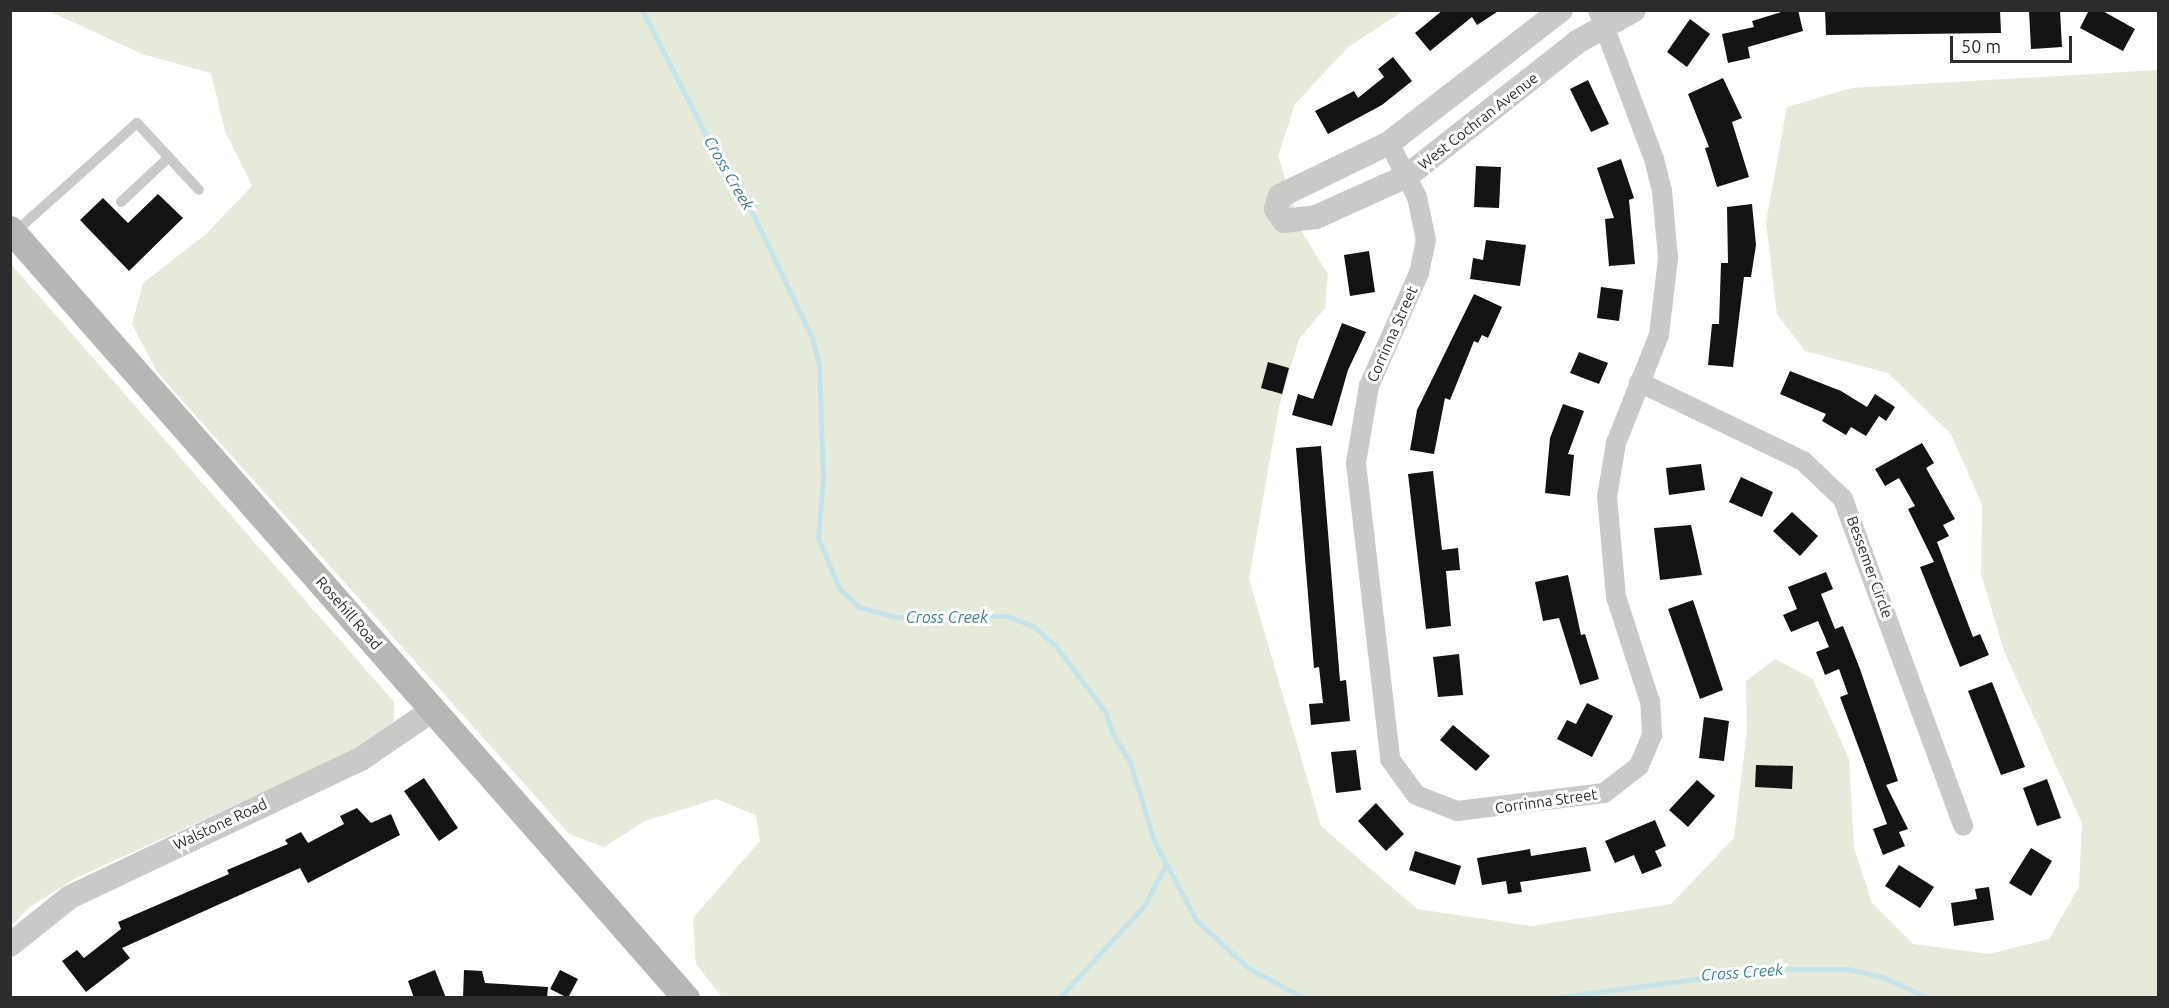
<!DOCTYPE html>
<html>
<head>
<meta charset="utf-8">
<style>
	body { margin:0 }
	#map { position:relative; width:2169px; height:1008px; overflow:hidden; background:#fff; font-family:Ubuntu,sans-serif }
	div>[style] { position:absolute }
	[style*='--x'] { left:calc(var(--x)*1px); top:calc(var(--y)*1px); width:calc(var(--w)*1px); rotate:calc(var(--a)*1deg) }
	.green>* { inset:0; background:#e6eada }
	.stream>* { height:5px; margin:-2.5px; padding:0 2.5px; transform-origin:2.5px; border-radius:2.5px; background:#c6e3e9 }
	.building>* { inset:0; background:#131313 }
	.service>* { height:10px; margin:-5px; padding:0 5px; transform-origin:5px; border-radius:5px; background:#c9c9c9 }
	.minor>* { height:20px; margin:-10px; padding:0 10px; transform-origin:10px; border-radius:10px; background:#c9c9c9 }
	.tertiary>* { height:24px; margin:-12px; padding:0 12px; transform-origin:12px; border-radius:12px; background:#c9c9c9 }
	.secondary>* { height:27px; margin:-13.5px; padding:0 13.5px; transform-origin:13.5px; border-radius:13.5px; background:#b6b6b6 }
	span { translate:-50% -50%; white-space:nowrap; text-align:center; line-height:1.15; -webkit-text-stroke:6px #fff; paint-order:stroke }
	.street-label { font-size:15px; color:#2c2c2c }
	.water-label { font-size:16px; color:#3e7e8b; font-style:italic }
	.frame { position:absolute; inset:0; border:12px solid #2c2c2c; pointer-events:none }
	.scale { position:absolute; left:1950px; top:36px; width:122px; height:27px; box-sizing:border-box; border:3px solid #2c2c2c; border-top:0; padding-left:8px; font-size:18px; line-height:21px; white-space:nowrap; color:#2c2c2c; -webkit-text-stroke:4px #fff; paint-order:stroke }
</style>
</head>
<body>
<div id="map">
	<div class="green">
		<i style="clip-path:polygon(49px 11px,1403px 11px,1347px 48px,1295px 104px,1278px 156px,1303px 234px,1328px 274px,1325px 308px,1299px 339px,1279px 407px,1249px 579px,1321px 826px,1417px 909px,1531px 926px,1671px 904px,1734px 838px,1747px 731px,1746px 681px,1775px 659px,1813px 679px,1849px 759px,1854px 848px,1872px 903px,1913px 944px,1989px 954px,2049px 939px,2079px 887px,2082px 823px,2004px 651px,1981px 574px,1982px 505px,1951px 434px,1888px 373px,1805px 351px,1777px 314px,1766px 222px,1787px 107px,1852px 88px,2158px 70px,2158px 997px,722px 997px,696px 964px,693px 918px,760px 841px,756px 815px,716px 799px,645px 821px,604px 847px,569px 834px,157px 372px,132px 324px,143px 283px,205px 235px,252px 186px,225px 131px,211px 73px,142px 54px)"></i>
		<i style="clip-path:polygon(10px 263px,394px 702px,394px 721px,369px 744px,74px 879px,30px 907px,11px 926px)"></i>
	</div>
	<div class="stream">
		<i style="--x:642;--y:10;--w:145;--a:62.9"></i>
		<i style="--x:708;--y:139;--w:83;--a:58.8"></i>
		<i style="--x:751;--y:210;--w:142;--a:64.5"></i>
		<i style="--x:812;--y:338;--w:27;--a:75"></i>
		<i style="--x:819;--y:364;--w:114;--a:88"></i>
		<i style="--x:823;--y:478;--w:60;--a:94.8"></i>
		<i style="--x:818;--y:538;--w:54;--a:67.2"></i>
		<i style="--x:839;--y:588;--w:28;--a:44"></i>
		<i style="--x:859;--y:607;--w:39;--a:15"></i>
		<i style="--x:897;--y:617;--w:111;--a:-0.5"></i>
		<i style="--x:1008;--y:616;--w:27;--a:22"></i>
		<i style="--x:1033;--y:626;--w:29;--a:41"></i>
		<i style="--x:1055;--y:645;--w:85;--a:53.1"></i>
		<i style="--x:1106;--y:713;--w:21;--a:73"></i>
		<i style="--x:1112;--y:733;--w:34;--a:58"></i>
		<i style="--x:1130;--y:762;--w:83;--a:73.1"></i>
		<i style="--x:1154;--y:841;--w:89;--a:62"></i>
		<i style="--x:1196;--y:920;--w:71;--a:42.7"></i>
		<i style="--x:1248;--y:968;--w:64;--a:28.2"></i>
		<i style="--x:1059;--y:998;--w:125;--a:-47.3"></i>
		<i style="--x:1144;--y:906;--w:47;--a:-62.4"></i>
		<i style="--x:1553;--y:998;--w:220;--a:-7.6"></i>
		<i style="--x:1771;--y:969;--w:77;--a:0"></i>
		<i style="--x:1848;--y:969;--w:36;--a:13"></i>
		<i style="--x:1883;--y:977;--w:50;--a:25"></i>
	</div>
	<div class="building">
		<i style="clip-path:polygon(1443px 10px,1500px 10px,1477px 25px,1472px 17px,1430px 51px,1415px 33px)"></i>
		<i style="clip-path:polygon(1788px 10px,1798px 10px,1803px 31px,1748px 47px,1750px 58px,1728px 63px,1722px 34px,1754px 27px,1752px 21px)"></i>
		<i style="clip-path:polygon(1825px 10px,2000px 10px,2001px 33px,1826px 35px)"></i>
		<i style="clip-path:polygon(2029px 10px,2060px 10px,2062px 47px,2031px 49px)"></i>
		<i style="clip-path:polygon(2089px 10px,2101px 10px,2135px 29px,2123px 51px,2080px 28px)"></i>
		<i style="clip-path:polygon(1690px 19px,1710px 34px,1687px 67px,1667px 52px)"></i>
		<i style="clip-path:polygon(1393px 57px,1412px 81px,1382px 105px,1328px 134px,1315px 111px,1354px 91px,1358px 98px,1384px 77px,1378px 69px)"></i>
		<i style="clip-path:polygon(1723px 78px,1742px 118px,1732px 122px,1749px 177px,1717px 187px,1705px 148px,1709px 147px,1688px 94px)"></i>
		<i style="clip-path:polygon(1588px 80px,1609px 124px,1591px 132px,1570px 89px)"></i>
		<i style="clip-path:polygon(1621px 159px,1634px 198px,1629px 200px,1635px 264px,1609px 266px,1605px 219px,1614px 218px,1597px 168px)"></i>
		<i style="clip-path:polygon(1476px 166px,1501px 167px,1499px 208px,1474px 207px)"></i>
		<i style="clip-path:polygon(158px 194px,183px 218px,129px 271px,80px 220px,103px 198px,128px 223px)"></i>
		<i style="clip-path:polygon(1752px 204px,1756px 245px,1751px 277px,1744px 277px,1733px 367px,1708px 365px,1712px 324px,1719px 324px,1721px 263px,1728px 263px,1727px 207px)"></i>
		<i style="clip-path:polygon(1486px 240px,1526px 245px,1520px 286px,1470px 279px,1473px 258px,1483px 260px)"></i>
		<i style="clip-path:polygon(1369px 251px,1375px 292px,1350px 296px,1344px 255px)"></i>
		<i style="clip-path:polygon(1601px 287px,1623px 290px,1619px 321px,1597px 318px)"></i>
		<i style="clip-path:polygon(1474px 294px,1502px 307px,1488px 338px,1482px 335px,1478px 343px,1474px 341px,1450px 400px,1445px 398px,1434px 454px,1410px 450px,1417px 410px)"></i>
		<i style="clip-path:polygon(1342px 323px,1366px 332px,1348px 370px,1332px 426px,1292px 415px,1298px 394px,1313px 399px)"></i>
		<i style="clip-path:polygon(1579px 352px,1608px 363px,1599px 384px,1570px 373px)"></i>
		<i style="clip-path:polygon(1268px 362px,1289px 368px,1282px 394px,1261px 388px)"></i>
		<i style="clip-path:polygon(1790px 371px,1841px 391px,1867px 407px,1875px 394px,1895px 407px,1886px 421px,1879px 416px,1866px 436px,1851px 427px,1846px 435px,1822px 421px,1826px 414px,1780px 394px)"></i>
		<i style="clip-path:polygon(1563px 404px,1584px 411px,1568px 454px,1574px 455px,1570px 496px,1545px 493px,1550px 438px)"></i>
		<i style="clip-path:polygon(1922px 443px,1934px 463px,1926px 468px,1955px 519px,1943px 525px,1949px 536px,1937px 542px,1973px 637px,1980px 634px,1989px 655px,1960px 667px,1920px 567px,1934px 562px,1908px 509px,1915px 506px,1899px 478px,1885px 486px,1875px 469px)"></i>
		<i style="clip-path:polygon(1321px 446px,1340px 681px,1346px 680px,1350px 721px,1311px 725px,1309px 704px,1323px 703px,1319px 667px,1314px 668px,1296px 448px)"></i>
		<i style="clip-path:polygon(1701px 464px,1705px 490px,1669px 495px,1666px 468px)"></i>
		<i style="clip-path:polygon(1433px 471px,1442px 550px,1458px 548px,1460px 570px,1446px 571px,1451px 626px,1426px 629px,1408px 474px)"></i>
		<i style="clip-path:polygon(1741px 477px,1773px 492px,1762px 517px,1729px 502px)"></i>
		<i style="clip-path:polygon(1792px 512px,1818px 536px,1800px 556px,1773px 531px)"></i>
		<i style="clip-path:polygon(1691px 525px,1702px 575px,1660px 580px,1654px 528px)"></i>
		<i style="clip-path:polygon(1826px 572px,1833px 589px,1821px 594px,1835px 629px,1843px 626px,1860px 669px,1898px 781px,1886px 785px,1908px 829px,1899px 832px,1905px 846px,1883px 855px,1873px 829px,1887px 824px,1840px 697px,1848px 694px,1839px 669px,1825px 675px,1816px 652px,1829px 647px,1818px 621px,1791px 632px,1783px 615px,1797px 609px,1788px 587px)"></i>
		<i style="clip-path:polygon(1568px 575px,1581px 635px,1585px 634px,1599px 679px,1580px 685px,1559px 618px,1543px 621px,1535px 582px)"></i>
		<i style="clip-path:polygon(1693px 600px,1723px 690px,1700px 699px,1668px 609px)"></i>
		<i style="clip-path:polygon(1459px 654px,1463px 695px,1438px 697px,1433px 657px)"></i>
		<i style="clip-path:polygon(1992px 682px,2025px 767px,2001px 775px,1968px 691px)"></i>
		<i style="clip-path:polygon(1587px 703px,1613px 716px,1592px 757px,1557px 739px,1567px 720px,1576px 724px)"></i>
		<i style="clip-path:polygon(1704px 717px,1729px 721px,1724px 761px,1699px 758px)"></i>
		<i style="clip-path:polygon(1453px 725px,1490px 756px,1476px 771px,1440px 740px)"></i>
		<i style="clip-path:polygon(1356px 750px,1361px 790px,1336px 793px,1331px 752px)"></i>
		<i style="clip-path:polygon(1756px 765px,1793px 766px,1792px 789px,1755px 787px)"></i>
		<i style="clip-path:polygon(424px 778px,458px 828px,439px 841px,404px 791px)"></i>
		<i style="clip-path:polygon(2047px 779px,2061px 818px,2037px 826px,2023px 788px)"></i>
		<i style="clip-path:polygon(1697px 780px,1715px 796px,1688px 827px,1669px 810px)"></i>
		<i style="clip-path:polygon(1376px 803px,1404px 834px,1386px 851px,1358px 821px)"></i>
		<i style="clip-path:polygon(357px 808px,371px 823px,391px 814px,400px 835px,308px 883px,300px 868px,122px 948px,130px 958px,86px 992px,62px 961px,77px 950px,84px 958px,121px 929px,118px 922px,229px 874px,227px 870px,288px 844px,285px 840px,301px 832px,308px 843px,344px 824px,340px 816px)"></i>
		<i style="clip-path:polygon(1655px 820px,1666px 846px,1655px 851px,1662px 866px,1642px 874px,1634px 855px,1615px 863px,1605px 841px)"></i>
		<i style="clip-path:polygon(1586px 847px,1591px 871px,1520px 882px,1522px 892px,1508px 894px,1506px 881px,1482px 885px,1477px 858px,1530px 849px,1531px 856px)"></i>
		<i style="clip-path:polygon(2031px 848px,2052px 861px,2031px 896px,2009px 883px)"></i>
		<i style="clip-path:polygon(1415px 851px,1461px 866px,1455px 885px,1409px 870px)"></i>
		<i style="clip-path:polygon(1899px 865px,1934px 887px,1920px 908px,1885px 886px)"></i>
		<i style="clip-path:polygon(1989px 887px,1994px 920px,1954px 926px,1951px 903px,1977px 899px,1975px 889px)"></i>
		<i style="clip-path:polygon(435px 970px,446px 998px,414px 998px,408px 981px)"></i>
		<i style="clip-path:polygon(464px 970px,482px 971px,485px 983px,548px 987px,547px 998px,463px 998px)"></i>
		<i style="clip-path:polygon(560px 970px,578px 979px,568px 998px,550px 989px)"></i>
	</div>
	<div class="service">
		<i style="--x:121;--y:202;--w:66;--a:-43.2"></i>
		<i style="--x:14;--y:233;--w:165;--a:-41.8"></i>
		<i style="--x:137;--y:123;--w:91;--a:47.2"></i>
	</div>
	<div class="minor">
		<i style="--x:1389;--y:143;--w:61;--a:62.6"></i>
		<i style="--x:1417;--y:197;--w:44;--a:78.2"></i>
		<i style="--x:1426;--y:240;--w:34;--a:102"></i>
		<i style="--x:1419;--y:273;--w:124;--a:113.9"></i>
		<i style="--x:1369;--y:386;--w:78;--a:99.6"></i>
		<i style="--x:1356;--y:463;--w:298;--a:83.4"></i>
		<i style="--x:1390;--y:759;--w:44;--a:54.2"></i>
		<i style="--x:1416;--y:795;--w:44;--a:21.3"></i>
		<i style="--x:1457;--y:811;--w:148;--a:-7"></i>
		<i style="--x:1604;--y:793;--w:44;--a:-37.6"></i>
		<i style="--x:1639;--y:766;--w:34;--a:-67"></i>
		<i style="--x:1652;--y:735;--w:33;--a:-93"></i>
		<i style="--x:1650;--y:702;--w:110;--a:-107.9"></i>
		<i style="--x:1616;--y:597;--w:100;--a:-95.1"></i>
		<i style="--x:1607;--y:497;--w:55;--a:-80.5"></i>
		<i style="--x:1616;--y:443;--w:116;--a:-68.3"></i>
		<i style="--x:1659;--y:335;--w:78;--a:-83.3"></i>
		<i style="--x:1668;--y:258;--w:67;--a:-95.1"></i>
		<i style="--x:1662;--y:191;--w:33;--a:-104"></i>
		<i style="--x:1654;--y:159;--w:159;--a:-110.6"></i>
		<i style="--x:1639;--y:382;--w:182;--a:25.7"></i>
		<i style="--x:1803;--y:461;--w:55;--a:43.5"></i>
		<i style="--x:1843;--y:499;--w:348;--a:69.8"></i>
	</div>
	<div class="tertiary">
		<i style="--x:1561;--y:10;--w:217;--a:142.3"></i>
		<i style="--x:1389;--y:143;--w:121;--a:154.1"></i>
		<i style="--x:1280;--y:196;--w:14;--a:107"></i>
		<i style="--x:1276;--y:209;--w:14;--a:56"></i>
		<i style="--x:1284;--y:221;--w:32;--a:-7"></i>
		<i style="--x:1316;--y:217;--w:100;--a:-24.3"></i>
		<i style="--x:1407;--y:176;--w:216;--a:-38.2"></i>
		<i style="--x:1577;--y:42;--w:65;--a:-29.3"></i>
		<i style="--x:10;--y:945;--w:77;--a:-38.7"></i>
		<i style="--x:70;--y:897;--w:322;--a:-25.4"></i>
		<i style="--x:361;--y:759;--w:88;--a:-34.4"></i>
	</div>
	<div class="secondary">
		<i style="--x:10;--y:229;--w:1024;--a:48.68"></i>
	</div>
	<div class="street-label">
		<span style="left:1478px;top:121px;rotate:-38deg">West Cochran Avenue</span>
		<span style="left:1392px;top:334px;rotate:-66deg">Corrinna Street</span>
		<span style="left:1870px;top:567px;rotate:70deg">Bessemer Circle</span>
		<span style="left:349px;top:613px;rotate:49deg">Rosehill Road</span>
		<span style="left:1546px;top:801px;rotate:-8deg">Corrinna Street</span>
		<span style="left:220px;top:824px;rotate:-25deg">Walstone Road</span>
	</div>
	<div class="water-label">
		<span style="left:729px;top:173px;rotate:60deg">Cross Creek</span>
		<span style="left:947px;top:617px">Cross Creek</span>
		<span style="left:1742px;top:972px;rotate:-4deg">Cross Creek</span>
	</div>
	<div class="frame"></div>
	<div class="scale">50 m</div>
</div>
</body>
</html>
